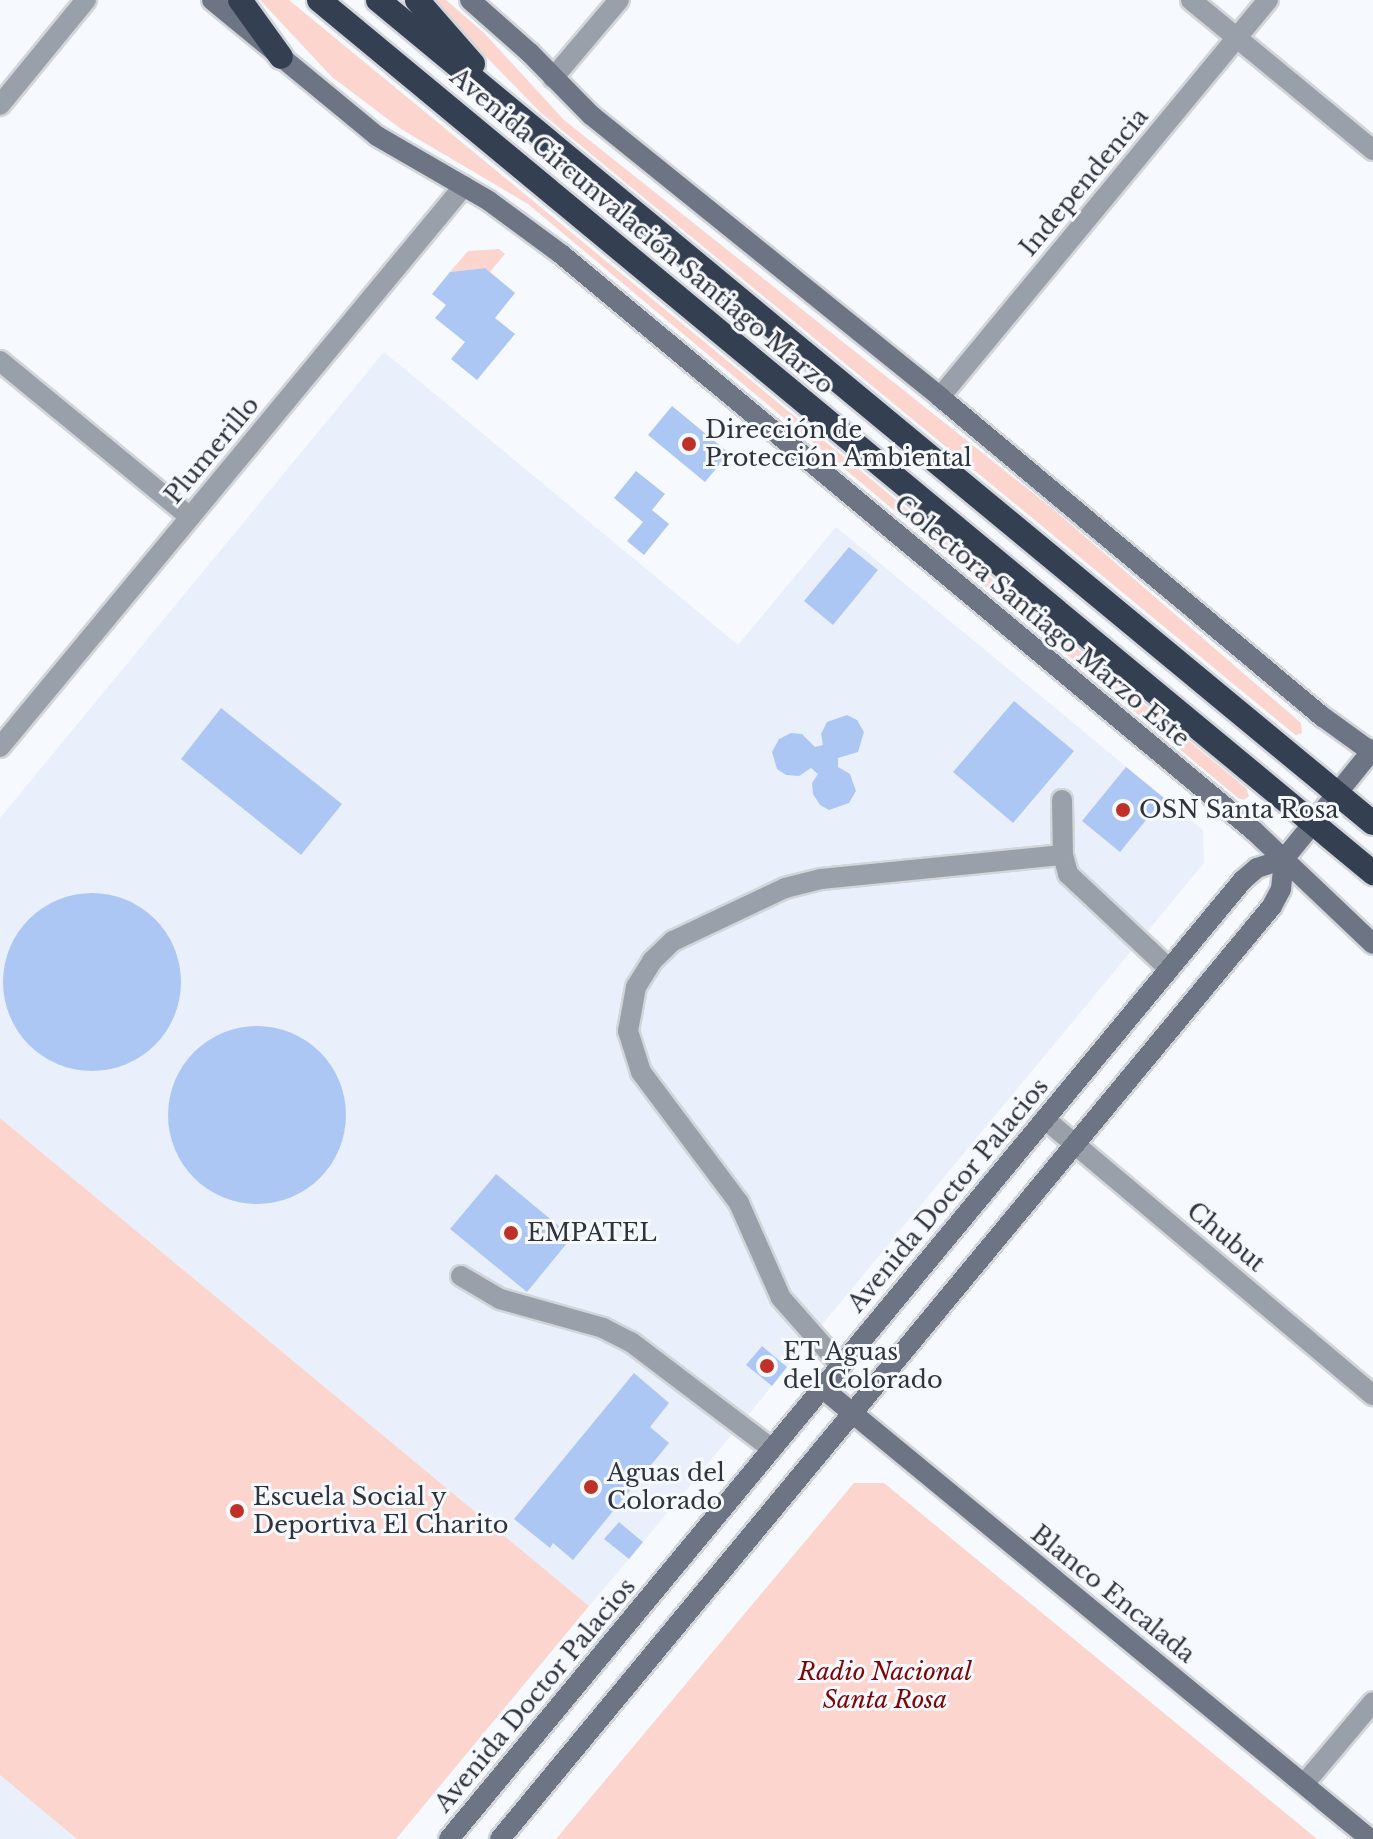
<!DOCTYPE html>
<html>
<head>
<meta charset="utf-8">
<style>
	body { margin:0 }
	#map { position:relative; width:1373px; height:1839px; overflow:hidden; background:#f6f9fd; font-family:"Libre Baskerville",serif }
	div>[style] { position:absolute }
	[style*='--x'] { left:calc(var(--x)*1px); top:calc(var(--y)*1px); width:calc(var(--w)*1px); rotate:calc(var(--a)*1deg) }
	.built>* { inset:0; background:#e9f0fc }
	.green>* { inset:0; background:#fcd5cf }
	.building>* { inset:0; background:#adc7f5 }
	.round { border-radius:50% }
	.roads { filter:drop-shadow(2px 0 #d2d5da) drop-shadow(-2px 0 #d2d5da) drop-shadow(0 2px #d2d5da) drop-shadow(0 -2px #d2d5da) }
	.lane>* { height:20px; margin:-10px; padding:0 10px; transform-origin:10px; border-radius:10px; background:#9aa0aa }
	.street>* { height:20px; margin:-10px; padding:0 10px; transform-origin:10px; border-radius:10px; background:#9aa0aa }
	.secondary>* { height:20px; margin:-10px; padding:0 10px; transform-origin:10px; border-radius:10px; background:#6d7584 }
	.highway>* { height:24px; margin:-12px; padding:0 12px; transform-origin:12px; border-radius:12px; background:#343f52 }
	.dots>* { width:22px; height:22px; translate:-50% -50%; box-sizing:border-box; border:4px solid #f6f9fd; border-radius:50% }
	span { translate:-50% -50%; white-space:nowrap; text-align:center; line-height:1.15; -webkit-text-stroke:6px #f6f9fd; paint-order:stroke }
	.street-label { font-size:24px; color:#2e333c }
	.poi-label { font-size:24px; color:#2e333c }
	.left { translate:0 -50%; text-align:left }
	.park-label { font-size:24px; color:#7d0506; font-style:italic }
</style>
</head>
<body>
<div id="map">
	<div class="built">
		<i style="clip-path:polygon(384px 352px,738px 645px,836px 527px,1203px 830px,1204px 863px,787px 1367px,762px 1347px,772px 1386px,643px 1542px,619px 1522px,605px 1538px,629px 1559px,589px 1606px,0 1118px,0 818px)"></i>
		<i style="clip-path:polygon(0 1775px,57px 1822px,77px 1839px,0 1839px)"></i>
	</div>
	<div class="green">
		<i style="clip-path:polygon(260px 0,289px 0,1246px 788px,1249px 796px,1244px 800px,1238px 798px,528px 204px,401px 129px,332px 77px)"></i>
		<i style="clip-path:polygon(431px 0,446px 0,484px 33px,564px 120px,1053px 509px,1301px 723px,1302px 733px,1296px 735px,1287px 728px,540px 112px)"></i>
		<i style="clip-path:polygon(499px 249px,505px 254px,490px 272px,485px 268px,450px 272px,468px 251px)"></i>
		<i style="clip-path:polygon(0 1118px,589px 1606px,396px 1839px,77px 1839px,0 1775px)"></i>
		<i style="clip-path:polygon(854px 1483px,884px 1483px,1317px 1839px,556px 1839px)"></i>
	</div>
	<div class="building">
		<i style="clip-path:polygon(485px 268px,515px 293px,495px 318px,515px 334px,477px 380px,451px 359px,465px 342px,435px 318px,446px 305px,432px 294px,450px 272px)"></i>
		<i style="clip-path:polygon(672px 406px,729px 453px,705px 482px,648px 435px)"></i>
		<i style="clip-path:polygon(636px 471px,665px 494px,652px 510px,669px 524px,644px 555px,627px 541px,643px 522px,614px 498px)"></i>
		<i style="clip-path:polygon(849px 547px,878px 570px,833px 625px,804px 601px)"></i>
		<i style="clip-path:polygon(1014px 701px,1074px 751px,1013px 823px,953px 772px)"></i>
		<i style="clip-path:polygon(221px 708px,342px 804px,301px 855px,181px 759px)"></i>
		<i style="clip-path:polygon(847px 715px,857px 720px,864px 732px,858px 752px,838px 758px,838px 767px,850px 774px,856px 791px,849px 803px,829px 810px,820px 805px,813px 794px,812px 783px,818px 774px,811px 768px,799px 776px,786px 775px,777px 769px,772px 752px,779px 739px,791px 733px,802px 734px,815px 747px,823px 745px,821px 734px,827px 722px)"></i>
		<i style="clip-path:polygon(1126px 767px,1164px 798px,1120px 852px,1082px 821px)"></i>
		<i class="round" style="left:3px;top:893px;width:178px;height:178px"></i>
		<i class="round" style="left:168px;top:1026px;width:178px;height:178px"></i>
		<i style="clip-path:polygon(496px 1174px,572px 1237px,527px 1292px,450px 1229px)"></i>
		<i style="clip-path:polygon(762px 1346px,787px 1367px,772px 1386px,746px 1365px)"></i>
		<i style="clip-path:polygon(634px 1373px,669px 1403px,650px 1427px,669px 1443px,573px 1560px,553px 1543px,550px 1548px,514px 1519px)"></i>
		<i style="clip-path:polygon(619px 1522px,643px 1542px,629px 1559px,604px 1539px)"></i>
	</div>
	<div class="roads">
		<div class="lane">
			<i style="--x:1062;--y:800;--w:55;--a:89"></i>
			<i style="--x:1063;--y:855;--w:20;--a:75"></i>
			<i style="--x:1068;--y:874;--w:139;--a:43.2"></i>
			<i style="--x:461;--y:1276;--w:45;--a:30.5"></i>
			<i style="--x:500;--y:1299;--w:107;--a:15.7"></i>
			<i style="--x:603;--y:1328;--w:31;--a:27"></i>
			<i style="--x:631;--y:1342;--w:177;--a:37.2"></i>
			<i style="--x:841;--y:1366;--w:91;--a:-131.4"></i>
			<i style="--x:781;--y:1298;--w:104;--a:-113.9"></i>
			<i style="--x:739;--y:1203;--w:164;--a:-126.8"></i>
			<i style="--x:641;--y:1072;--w:43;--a:-107.6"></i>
			<i style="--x:628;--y:1031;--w:45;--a:-79.7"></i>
			<i style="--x:636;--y:987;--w:31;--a:-58"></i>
			<i style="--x:652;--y:961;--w:29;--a:-44"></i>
			<i style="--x:673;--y:941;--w:124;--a:-25.3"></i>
			<i style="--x:785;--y:888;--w:37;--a:-14"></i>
			<i style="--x:821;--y:879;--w:243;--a:-5.7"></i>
		</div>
		<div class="street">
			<i style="--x:1191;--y:0;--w:236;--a:39.5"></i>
			<i style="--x:553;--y:78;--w:102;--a:-49.8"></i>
			<i style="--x:0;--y:105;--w:136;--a:-50.7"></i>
			<i style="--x:0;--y:361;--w:246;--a:39.4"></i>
			<i style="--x:940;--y:397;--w:515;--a:-50.44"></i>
			<i style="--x:0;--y:747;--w:728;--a:-50.41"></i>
			<i style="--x:1045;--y:1119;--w:429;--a:40.1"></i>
			<i style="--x:1304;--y:1784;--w:107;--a:-49.9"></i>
		</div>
		<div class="secondary">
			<i style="--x:212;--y:0;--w:214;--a:39.5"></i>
			<i style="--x:377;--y:136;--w:129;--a:30.1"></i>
			<i style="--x:489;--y:201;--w:89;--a:36.4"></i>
			<i style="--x:561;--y:254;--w:902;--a:39.78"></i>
			<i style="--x:1254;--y:831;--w:164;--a:43.5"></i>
			<i style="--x:470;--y:0;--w:80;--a:41.5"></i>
			<i style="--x:530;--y:53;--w:87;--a:45.5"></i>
			<i style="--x:591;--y:115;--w:449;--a:38.9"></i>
			<i style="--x:940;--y:397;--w:499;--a:39.9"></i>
			<i style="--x:1323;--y:717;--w:62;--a:35.8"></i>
			<i style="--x:822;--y:1388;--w:710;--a:39.45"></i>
			<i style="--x:449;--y:1839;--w:1245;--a:-50.38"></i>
			<i style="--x:1243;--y:880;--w:18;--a:-41"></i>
			<i style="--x:1257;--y:868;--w:28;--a:-18"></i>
			<i style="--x:1284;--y:859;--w:141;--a:-51"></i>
			<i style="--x:500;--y:1839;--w:1211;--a:-50.39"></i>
			<i style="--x:1272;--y:906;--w:19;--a:-62"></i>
			<i style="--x:1281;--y:889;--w:30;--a:-84"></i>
		</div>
		<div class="highway">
			<i style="--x:240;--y:0;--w:70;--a:54.3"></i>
			<i style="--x:319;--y:0;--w:1369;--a:39.63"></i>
			<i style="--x:378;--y:0;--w:1291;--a:39.6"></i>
			<i style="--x:417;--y:0;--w:85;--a:48.8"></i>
		</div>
	</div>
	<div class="dots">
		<i style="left:689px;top:444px;background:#bf3128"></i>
		<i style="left:1123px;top:810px;background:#bf3128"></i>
		<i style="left:511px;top:1233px;background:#bf3128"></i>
		<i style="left:767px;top:1366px;background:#bf3128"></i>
		<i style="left:591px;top:1487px;background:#bf3128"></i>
		<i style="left:237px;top:1511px;background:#bf3128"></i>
	</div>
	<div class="street-label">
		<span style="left:1084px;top:182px;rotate:-50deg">Independencia</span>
		<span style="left:642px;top:231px;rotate:40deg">Avenida Circunvalación Santiago Marzo</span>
		<span style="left:212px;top:450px;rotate:-50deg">Plumerillo</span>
		<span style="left:1042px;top:621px;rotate:40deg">Colectora Santiago Marzo Este</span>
		<span style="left:948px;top:1195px;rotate:-50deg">Avenida Doctor Palacios</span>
		<span style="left:1226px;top:1237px;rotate:40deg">Chubut</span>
		<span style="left:1113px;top:1594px;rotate:39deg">Blanco Encalada</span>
		<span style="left:535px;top:1695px;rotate:-50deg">Avenida Doctor Palacios</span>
	</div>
	<div class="poi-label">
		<span class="left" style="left:705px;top:444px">Dirección de<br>Protección Ambiental</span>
		<span class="left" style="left:1139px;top:810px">OSN Santa Rosa</span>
		<span class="left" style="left:527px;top:1233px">EMPATEL</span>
		<span class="left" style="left:783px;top:1366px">ET Aguas<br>del Colorado</span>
		<span class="left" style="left:607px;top:1487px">Aguas del<br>Colorado</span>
		<span class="left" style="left:253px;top:1511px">Escuela Social y<br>Deportiva El Charito</span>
	</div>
	<div class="park-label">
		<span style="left:885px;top:1686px">Radio Nacional<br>Santa Rosa</span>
	</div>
</div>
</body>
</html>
